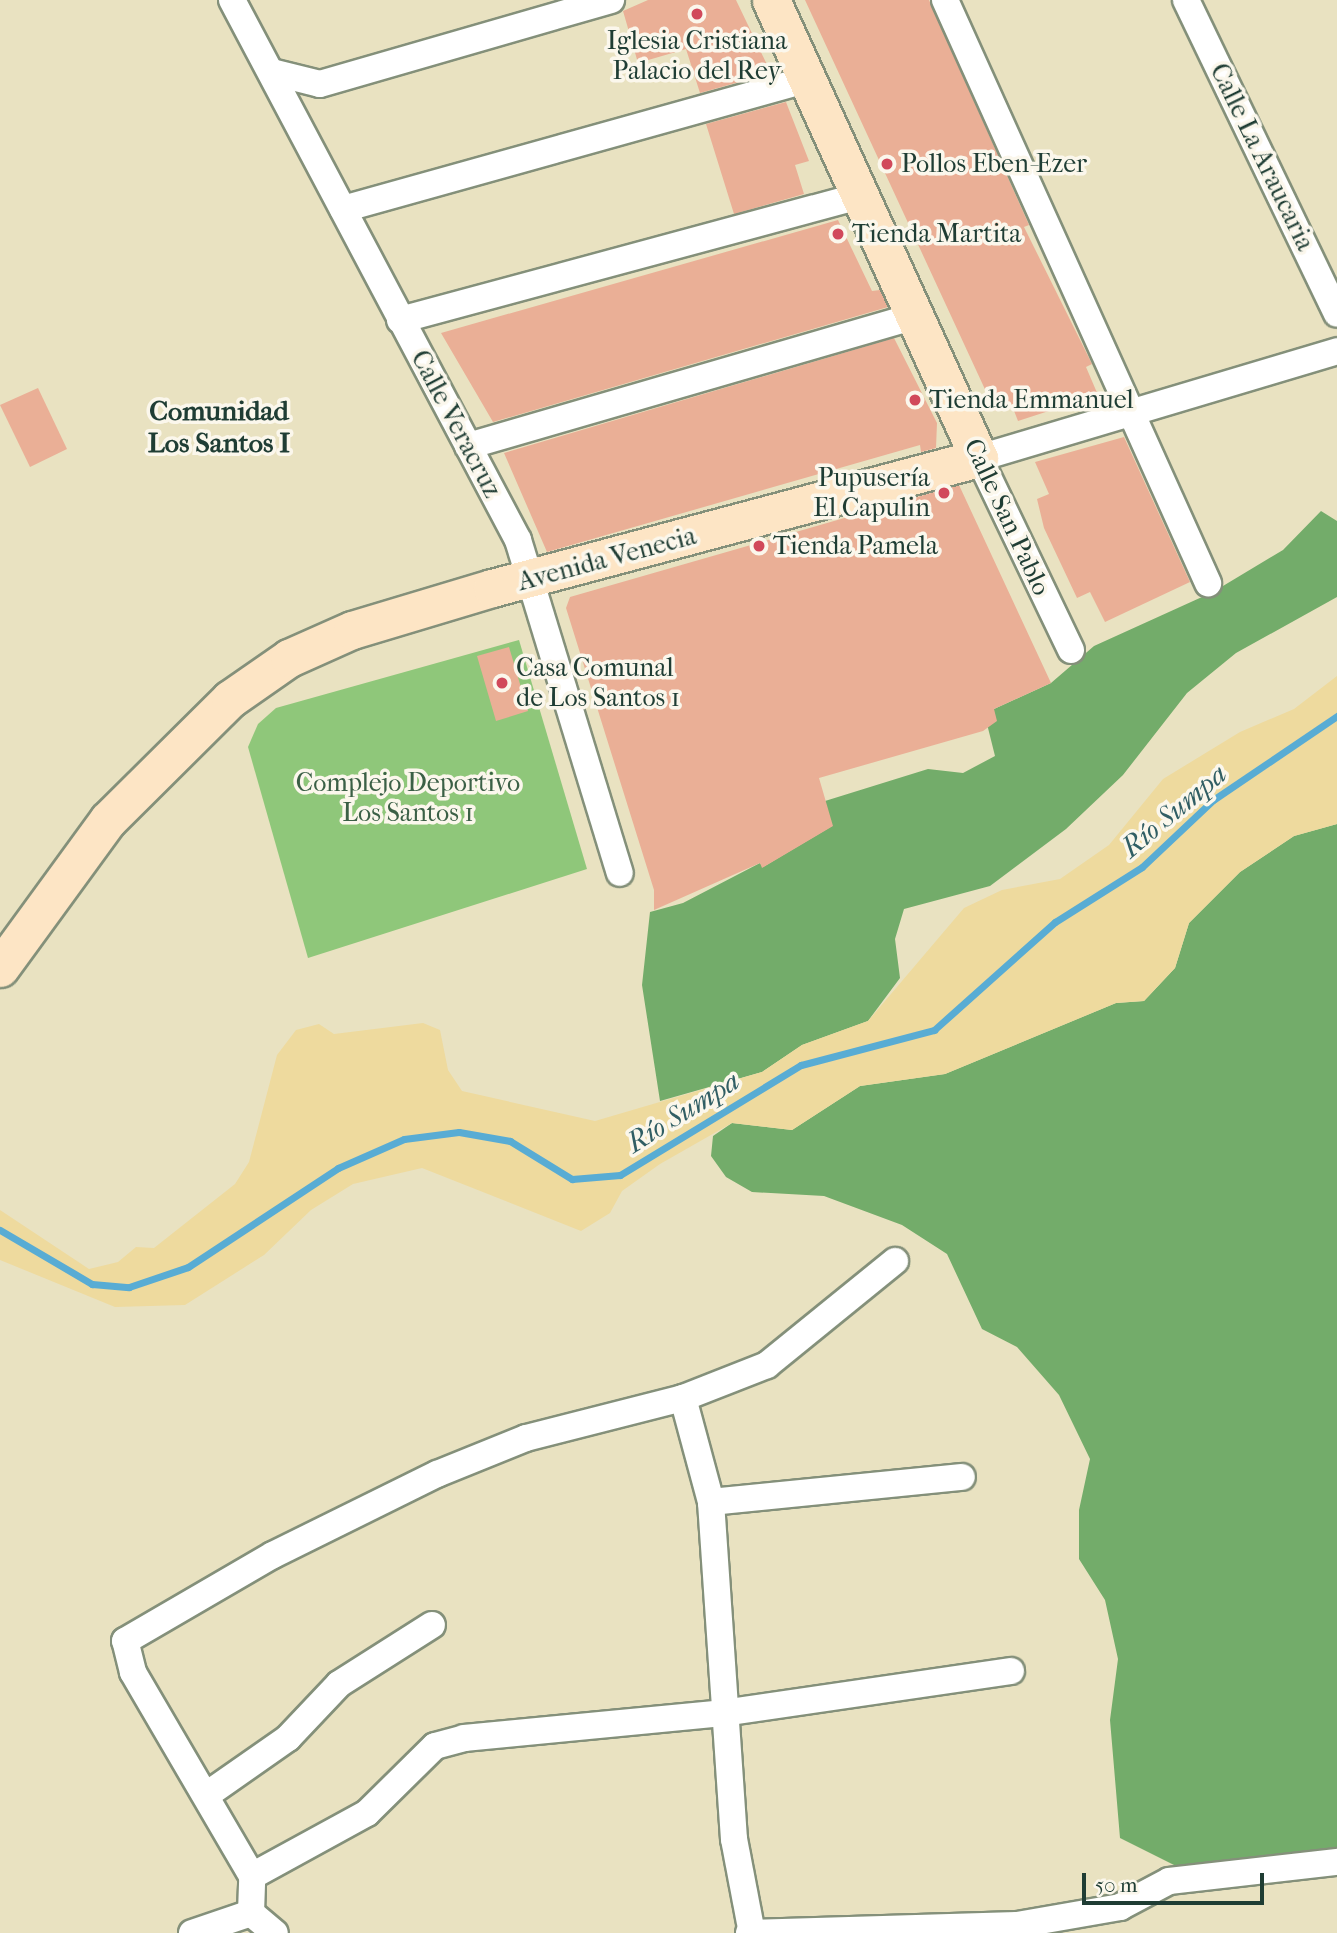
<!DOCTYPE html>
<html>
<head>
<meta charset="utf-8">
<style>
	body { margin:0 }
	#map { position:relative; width:1337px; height:1933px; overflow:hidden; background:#e9e2c1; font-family:"IM FELL French Canon",serif }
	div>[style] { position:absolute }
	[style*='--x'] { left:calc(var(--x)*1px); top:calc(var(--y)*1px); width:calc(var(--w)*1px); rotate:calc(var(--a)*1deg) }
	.green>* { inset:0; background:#8fc77a }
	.forest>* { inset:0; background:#73ac6a }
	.sand>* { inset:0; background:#eeda9e }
	.stream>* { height:7px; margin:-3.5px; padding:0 3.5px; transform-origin:3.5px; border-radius:3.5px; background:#58acd4 }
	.building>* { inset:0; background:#eaaf96 }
	.roads { filter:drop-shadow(2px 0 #84907a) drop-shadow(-2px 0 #84907a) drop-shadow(0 2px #84907a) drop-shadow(0 -2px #84907a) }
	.street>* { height:26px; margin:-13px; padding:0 13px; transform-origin:13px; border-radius:13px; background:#fff }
	.secondary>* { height:37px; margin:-18.5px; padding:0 18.5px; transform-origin:18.5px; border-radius:18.5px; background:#fde5c5 }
	.dots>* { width:19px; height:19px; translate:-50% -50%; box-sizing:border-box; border:4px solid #fbf7ec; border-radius:50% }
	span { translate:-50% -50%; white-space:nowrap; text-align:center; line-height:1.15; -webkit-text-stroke:7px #fbf7ec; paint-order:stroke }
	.poi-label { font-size:26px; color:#1f3d34 }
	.left { translate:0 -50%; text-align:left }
	.right { translate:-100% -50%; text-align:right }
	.street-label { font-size:26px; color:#1f3d34 }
	.park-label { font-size:26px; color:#3b6046 }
	.neighbourhood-label { font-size:28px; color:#1f3d34; font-weight:700 }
	.water-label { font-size:28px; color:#305e64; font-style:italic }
	.scale { position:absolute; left:1082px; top:1873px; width:182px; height:32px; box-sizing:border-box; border:4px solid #1f3d34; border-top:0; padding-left:9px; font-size:21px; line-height:24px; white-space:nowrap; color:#1f3d34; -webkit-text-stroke:5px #fbf7ec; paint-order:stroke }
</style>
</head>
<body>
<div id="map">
	<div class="green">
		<i style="clip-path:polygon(519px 640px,587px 869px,308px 958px,248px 747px,258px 724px,276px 708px)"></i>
	</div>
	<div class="forest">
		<i style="clip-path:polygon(1321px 511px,1337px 521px,1337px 597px,1236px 653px,1187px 693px,1123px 775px,1066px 829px,990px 886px,904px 909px,895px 939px,900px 978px,868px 1021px,802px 1045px,762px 1072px,660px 1101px,642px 985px,650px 912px,683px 903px,760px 863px,763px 867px,832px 826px,825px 801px,928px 769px,963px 773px,995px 756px,987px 724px,994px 709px,1051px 683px,1094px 646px,1213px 592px,1283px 550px)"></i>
		<i style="clip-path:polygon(1337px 824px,1337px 1848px,1178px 1867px,1120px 1838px,1110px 1720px,1118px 1659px,1105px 1600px,1079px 1559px,1079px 1510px,1090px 1459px,1059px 1395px,1017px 1347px,982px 1329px,947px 1254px,902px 1225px,824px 1196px,752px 1192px,726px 1177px,711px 1156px,713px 1136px,732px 1123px,792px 1130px,860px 1086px,945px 1074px,1116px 1003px,1144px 1001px,1175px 968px,1189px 923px,1240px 872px,1294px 836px)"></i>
	</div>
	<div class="sand">
		<i style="clip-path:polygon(1337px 676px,1337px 824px,1294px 836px,1240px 872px,1189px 923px,1175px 968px,1144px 1001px,1116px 1003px,945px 1074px,860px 1086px,792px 1130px,732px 1123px,660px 1164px,622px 1191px,610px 1213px,581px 1231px,422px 1168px,353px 1184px,311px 1210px,264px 1255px,185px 1305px,115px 1307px,0 1260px,0 1210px,89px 1269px,118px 1262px,136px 1247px,154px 1248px,235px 1184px,249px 1162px,277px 1055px,296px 1030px,319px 1024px,334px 1034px,423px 1023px,440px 1030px,448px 1070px,462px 1091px,595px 1121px,762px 1072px,802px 1045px,868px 1021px,964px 908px,1002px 890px,1060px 879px,1109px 845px,1163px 779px,1240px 732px,1294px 709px)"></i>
	</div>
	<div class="stream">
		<i style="--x:0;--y:1230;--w:107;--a:30.4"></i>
		<i style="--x:92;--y:1284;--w:37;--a:5"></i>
		<i style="--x:129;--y:1287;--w:62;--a:-18.7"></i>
		<i style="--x:188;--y:1267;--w:180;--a:-33.4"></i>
		<i style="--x:338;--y:1168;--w:72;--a:-23.7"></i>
		<i style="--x:404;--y:1139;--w:55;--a:-7.3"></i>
		<i style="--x:459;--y:1132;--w:52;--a:10"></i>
		<i style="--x:510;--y:1141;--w:73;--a:31.5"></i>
		<i style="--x:572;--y:1179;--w:48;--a:-4.8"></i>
		<i style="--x:620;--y:1175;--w:212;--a:-31.3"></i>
		<i style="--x:801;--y:1065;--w:138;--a:-14.7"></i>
		<i style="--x:934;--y:1030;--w:162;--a:-41.8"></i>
		<i style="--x:1055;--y:922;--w:103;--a:-32.3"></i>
		<i style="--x:1142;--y:867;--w:98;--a:-43.3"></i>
		<i style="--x:1213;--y:800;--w:150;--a:-34.1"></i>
	</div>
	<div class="building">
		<i style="clip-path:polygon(648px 0,736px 0,771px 73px,700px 93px,686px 49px,638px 63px,623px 11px)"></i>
		<i style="clip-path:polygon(805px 0,929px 0,1029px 225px,1024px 227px,1092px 364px,1086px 367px,1098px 395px,1018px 421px,1011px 403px,995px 411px)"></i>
		<i style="clip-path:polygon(786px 102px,809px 161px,795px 165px,804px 194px,734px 214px,706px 124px)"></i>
		<i style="clip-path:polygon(838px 220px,872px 291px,880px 290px,888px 307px,493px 422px,441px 333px)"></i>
		<i style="clip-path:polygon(894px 338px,937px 423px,936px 448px,921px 452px,920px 445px,547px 552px,504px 453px)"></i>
		<i style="clip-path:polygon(38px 388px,67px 449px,30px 467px,0 405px)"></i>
		<i style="clip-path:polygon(1124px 437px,1190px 582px,1105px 622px,1090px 592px,1077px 598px,1044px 528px,1037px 499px,1049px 494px,1035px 462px)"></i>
		<i style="clip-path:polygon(959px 485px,1051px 683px,994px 709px,997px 721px,983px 731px,819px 778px,833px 826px,762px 868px,760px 863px,654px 910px,654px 890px,566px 608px,570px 597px)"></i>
		<i style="clip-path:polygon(509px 647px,528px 711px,496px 721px,477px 656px)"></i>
	</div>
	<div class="roads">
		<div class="street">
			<i style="--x:232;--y:0;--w:611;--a:62.09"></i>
			<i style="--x:518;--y:540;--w:348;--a:73"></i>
			<i style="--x:945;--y:0;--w:640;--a:65.72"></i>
			<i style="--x:1186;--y:0;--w:348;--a:64.3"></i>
			<i style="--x:272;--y:72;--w:49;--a:14"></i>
			<i style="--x:320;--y:84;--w:303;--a:-16.1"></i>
			<i style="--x:343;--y:209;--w:481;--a:-15.6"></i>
			<i style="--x:400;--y:320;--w:475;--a:-15.1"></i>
			<i style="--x:468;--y:446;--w:469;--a:-16.2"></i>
			<i style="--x:1071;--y:650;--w:213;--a:-115.6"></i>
			<i style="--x:979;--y:458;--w:374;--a:-16.6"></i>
			<i style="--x:683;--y:1398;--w:108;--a:74.9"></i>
			<i style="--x:711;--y:1502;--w:338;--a:86.1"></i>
			<i style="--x:734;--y:1839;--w:96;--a:79.2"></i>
			<i style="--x:711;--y:1502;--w:252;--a:-5.7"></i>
			<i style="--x:208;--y:1794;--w:98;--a:-35"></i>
			<i style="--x:288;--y:1738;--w:74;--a:-46.6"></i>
			<i style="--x:339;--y:1684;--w:110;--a:-32.4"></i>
			<i style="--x:252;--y:1876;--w:131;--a:-28.7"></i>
			<i style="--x:367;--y:1813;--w:95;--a:-44.6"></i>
			<i style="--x:435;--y:1746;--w:30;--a:-15"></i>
			<i style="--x:464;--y:1738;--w:260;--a:-5.5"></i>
			<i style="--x:723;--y:1713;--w:291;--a:-8.3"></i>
			<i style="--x:251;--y:1913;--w:37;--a:-88"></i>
			<i style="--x:252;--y:1876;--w:236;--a:-120.3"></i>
			<i style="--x:133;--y:1672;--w:32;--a:-104"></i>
			<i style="--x:125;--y:1641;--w:171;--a:-30.2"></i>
			<i style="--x:273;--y:1555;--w:183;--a:-26.3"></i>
			<i style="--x:437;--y:1474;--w:96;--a:-22"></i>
			<i style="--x:526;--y:1438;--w:162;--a:-14.3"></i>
			<i style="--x:683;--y:1398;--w:90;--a:-21.4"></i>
			<i style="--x:767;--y:1365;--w:165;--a:-39.1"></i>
			<i style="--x:192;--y:1933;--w:62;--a:-18.7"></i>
			<i style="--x:251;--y:1913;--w:31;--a:40"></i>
			<i style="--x:749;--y:1933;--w:268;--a:-1.7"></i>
			<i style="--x:1017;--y:1925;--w:105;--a:-9.9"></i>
			<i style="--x:1120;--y:1907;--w:55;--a:-28"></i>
			<i style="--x:1169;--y:1881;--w:169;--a:-6.5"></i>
		</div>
		<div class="secondary">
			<i style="--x:0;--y:968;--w:183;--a:-53.9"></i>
			<i style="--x:108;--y:820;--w:172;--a:-44.8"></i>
			<i style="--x:230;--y:699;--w:72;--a:-34.8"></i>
			<i style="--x:289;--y:658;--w:69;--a:-24"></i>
			<i style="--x:352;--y:630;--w:146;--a:-16.7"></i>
			<i style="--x:492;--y:588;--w:504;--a:-14.95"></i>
			<i style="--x:979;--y:458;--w:503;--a:-114.43"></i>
		</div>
	</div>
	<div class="dots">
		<i style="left:697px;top:14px;background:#d1495b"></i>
		<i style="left:887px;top:164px;background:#d1495b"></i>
		<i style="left:838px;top:234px;background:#d1495b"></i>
		<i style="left:915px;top:400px;background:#d1495b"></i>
		<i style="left:944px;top:493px;background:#d1495b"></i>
		<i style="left:759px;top:546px;background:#d1495b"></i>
		<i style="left:502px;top:683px;background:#d1495b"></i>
	</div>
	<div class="poi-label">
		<span style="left:697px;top:56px">Iglesia Cristiana<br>Palacio del Rey</span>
		<span class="left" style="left:901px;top:164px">Pollos Eben-Ezer</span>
		<span class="left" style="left:852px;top:234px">Tienda Martita</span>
		<span class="left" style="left:929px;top:400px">Tienda Emmanuel</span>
		<span class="right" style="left:930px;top:493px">Pupusería<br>El Capulin</span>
		<span class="left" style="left:773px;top:546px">Tienda Pamela</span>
		<span class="left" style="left:516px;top:683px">Casa Comunal<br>de Los Santos 1</span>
	</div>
	<div class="street-label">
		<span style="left:1262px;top:157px;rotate:64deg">Calle La Araucaria</span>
		<span style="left:456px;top:424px;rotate:62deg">Calle Veracruz</span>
		<span style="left:1007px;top:517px;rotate:65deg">Calle San Pablo</span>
		<span style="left:607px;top:559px;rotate:-15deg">Avenida Venecia</span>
	</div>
	<div class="park-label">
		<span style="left:408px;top:798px">Complejo Deportivo<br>Los Santos 1</span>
	</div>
	<div class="neighbourhood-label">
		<span style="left:219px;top:427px">Comunidad<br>Los Santos I</span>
	</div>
	<div class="water-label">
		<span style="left:1174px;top:811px;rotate:-40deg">Río Sumpa</span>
		<span style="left:683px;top:1112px;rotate:-32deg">Río Sumpa</span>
	</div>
	<div class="scale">50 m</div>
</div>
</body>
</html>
